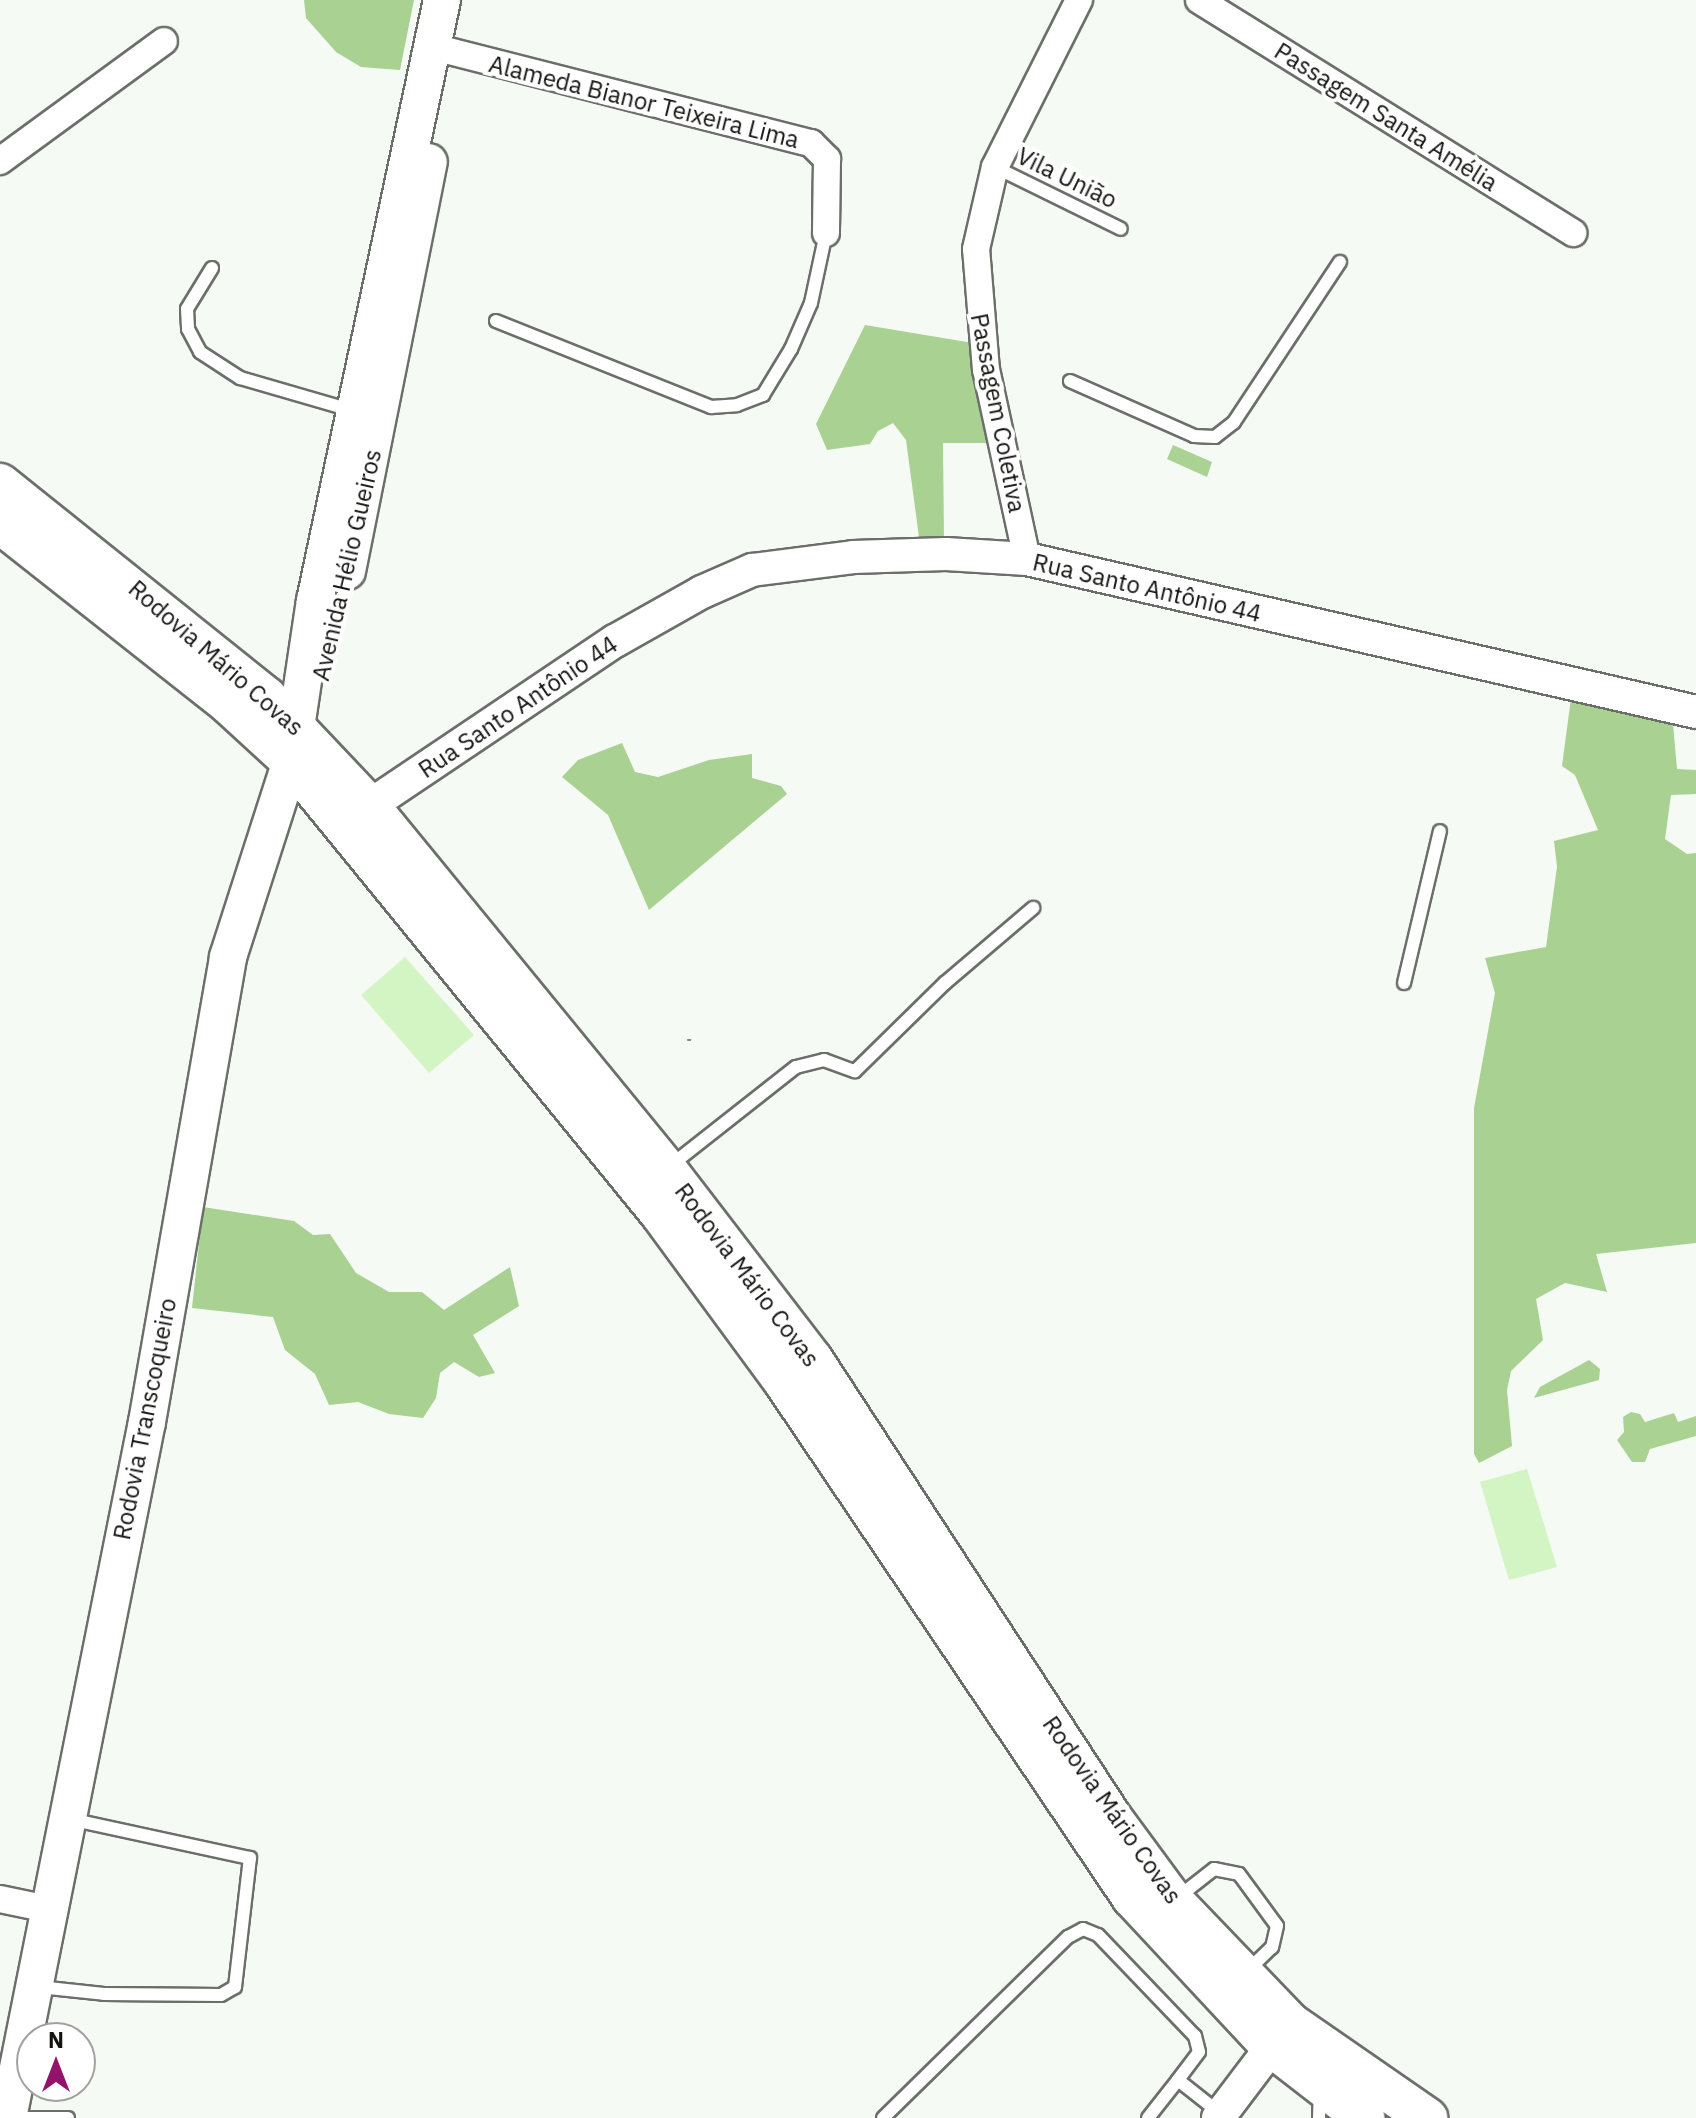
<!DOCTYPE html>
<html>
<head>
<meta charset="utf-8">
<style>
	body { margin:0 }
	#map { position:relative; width:1696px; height:2118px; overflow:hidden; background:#f6faf4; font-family:"IBM Plex Sans",sans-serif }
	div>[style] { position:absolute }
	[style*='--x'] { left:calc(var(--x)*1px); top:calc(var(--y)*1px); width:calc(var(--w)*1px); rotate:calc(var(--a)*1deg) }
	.green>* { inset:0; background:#d3f4c3 }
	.forest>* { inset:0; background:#a8d192 }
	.water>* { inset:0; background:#aad393 }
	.path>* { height:4px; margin-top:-2px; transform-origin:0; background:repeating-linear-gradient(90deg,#858884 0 2px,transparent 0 8px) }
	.roads { filter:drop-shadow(2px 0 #6b6f6a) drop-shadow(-2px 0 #6b6f6a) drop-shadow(0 2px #6b6f6a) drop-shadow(0 -2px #6b6f6a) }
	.service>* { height:12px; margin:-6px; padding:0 6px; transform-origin:6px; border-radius:6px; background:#fff }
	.minor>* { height:26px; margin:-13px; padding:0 13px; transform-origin:13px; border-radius:13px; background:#fff }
	.tertiary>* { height:32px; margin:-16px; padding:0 16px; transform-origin:16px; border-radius:16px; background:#fff }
	.secondary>* { height:36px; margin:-18px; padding:0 18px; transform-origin:18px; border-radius:18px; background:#fff }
	.primary>* { height:40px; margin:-20px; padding:0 20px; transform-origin:20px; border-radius:20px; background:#fff }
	span { translate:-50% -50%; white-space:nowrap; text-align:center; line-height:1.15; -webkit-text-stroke:8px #fff; paint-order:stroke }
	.street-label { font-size:24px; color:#131412 }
	.north { position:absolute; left:16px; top:2022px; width:80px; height:80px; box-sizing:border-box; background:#fff; border:2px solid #a1a1a0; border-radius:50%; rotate:0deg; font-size:22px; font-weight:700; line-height:32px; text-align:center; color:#131412 }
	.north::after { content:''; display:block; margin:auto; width:28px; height:36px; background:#93126b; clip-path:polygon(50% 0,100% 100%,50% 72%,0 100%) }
</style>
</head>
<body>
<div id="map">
	<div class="green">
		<i style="clip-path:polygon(405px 957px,474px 1035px,429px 1073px,361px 995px)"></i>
		<i style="clip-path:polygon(1527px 1469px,1557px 1567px,1509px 1580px,1480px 1482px)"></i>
	</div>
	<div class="forest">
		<i style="clip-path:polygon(304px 0,414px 0,400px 70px,361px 67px,336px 52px,306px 18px)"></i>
		<i style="clip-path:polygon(865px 325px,973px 343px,989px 443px,943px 443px,944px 539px,919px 537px,906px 440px,893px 423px,878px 431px,870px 444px,827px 450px,816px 424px)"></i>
		<i style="clip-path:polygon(1571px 698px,1672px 713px,1677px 769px,1696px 770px,1696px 794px,1671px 795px,1665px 839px,1687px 854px,1696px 853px,1696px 1243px,1596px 1254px,1607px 1292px,1565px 1283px,1536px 1299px,1543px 1340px,1511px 1371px,1507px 1390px,1512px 1446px,1479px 1463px,1474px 1454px,1474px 1108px,1495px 993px,1485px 958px,1546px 947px,1557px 867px,1554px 841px,1598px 830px,1575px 775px,1562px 766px)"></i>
		<i style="clip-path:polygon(622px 743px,635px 772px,658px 777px,709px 760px,752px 754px,752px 778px,781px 786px,787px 794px,649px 910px,608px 815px,562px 777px,578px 760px)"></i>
		<i style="clip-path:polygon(203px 1207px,294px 1221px,313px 1235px,330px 1234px,356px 1273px,389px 1292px,422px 1292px,444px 1310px,510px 1267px,519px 1306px,473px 1335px,495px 1373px,479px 1377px,454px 1362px,440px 1373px,436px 1398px,423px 1418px,389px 1414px,358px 1402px,329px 1405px,315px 1374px,285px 1350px,273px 1317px,192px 1308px)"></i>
		<i style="clip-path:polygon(1589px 1360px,1600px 1369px,1599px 1380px,1534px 1398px,1540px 1387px)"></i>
	</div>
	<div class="water">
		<i style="clip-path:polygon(1173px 445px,1212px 462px,1207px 477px,1167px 459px)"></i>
		<i style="clip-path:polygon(1631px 1412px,1640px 1414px,1645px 1422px,1674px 1413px,1678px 1422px,1696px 1416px,1696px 1436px,1650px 1449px,1645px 1462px,1632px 1462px,1617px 1440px,1624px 1432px,1623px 1417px)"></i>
	</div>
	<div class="path">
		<i style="--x:689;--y:1041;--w:7;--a:-82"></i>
	</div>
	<div class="roads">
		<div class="service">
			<i style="--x:995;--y:167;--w:140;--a:26.2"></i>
			<i style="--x:212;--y:268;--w:48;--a:121.4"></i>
			<i style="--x:187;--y:309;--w:20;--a:87"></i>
			<i style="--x:188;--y:329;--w:26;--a:62"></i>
			<i style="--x:200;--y:352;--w:48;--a:33"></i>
			<i style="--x:240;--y:378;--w:119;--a:16.1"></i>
			<i style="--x:496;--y:321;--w:232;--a:21.8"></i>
			<i style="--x:711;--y:407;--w:26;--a:-4"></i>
			<i style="--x:737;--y:405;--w:28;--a:-21"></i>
			<i style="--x:763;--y:395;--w:54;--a:-58.7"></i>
			<i style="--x:791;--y:349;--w:50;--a:-66.5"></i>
			<i style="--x:811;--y:303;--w:72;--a:-77.9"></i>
			<i style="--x:1070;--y:381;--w:136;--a:23.9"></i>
			<i style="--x:1194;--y:436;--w:21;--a:3"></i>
			<i style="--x:1215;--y:437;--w:24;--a:-38"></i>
			<i style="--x:1234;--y:422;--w:192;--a:-56.5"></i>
			<i style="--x:1404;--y:983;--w:156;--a:-76.7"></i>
			<i style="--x:670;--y:1166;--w:160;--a:-38.2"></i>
			<i style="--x:796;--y:1067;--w:29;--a:-14"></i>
			<i style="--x:824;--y:1060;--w:33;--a:20"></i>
			<i style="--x:855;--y:1071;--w:126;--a:-44.4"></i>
			<i style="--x:945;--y:983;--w:116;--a:-40.4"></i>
			<i style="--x:1177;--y:1898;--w:47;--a:-38.1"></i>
			<i style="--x:1214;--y:1869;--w:25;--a:11"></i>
			<i style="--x:1239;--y:1874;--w:64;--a:53.8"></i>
			<i style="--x:1277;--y:1926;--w:22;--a:103"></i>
			<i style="--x:1272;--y:1947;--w:33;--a:136"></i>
			<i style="--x:39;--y:1987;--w:65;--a:6.1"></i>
			<i style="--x:104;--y:1994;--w:117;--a:0.5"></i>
			<i style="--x:221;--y:1995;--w:16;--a:-30"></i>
			<i style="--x:235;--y:1987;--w:130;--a:-83.4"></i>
			<i style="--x:250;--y:1858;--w:185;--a:-167.8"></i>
			<i style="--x:21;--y:2118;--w:47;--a:0"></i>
			<i style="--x:883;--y:2118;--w:259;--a:-44.4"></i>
			<i style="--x:1068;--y:1937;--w:17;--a:-28"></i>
			<i style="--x:1083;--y:1929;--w:16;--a:22"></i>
			<i style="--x:1098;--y:1935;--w:140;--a:46.2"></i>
			<i style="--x:1195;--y:2036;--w:16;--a:76"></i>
			<i style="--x:1199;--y:2052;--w:35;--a:127"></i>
			<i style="--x:1148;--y:2118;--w:48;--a:-51.7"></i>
			<i style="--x:1178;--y:2080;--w:55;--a:38.3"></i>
			<i style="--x:1319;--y:2118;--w:25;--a:-88"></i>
		</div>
		<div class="minor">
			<i style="--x:1199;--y:0;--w:441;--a:31.9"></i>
			<i style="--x:449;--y:51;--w:374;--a:14.3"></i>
			<i style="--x:811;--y:143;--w:23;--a:45"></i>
			<i style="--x:827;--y:159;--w:74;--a:90.8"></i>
			<i style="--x:0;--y:161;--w:203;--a:-36.2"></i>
			<i style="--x:1027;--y:559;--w:193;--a:-102.2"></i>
			<i style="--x:986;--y:370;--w:121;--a:-94.7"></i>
			<i style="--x:976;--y:249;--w:84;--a:-77"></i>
			<i style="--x:995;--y:167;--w:187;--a:-63.3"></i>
			<i style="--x:0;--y:1899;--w:49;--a:11.8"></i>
		</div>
		<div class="tertiary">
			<i style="--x:369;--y:806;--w:296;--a:-33.9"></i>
			<i style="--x:615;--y:641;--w:100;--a:-29.4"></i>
			<i style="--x:702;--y:592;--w:55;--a:-23.7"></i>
			<i style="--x:752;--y:570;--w:102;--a:-7.3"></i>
			<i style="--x:853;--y:557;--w:93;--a:-1.8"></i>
			<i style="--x:946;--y:554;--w:81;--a:3.5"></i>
			<i style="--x:1027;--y:559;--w:686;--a:12.88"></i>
			<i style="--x:1218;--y:2118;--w:113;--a:-52.9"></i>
		</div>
		<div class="secondary">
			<i style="--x:347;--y:571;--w:417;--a:-78.7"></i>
			<i style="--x:8;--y:2118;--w:710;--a:-78.71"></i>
			<i style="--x:147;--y:1422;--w:472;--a:-80.1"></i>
			<i style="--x:228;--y:957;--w:206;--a:-72.2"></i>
			<i style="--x:291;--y:761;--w:162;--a:-81.5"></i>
			<i style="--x:315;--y:601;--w:614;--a:-78.07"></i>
		</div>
		<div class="primary">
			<i style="--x:0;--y:484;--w:341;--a:38.7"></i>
			<i style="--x:266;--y:697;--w:150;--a:46.6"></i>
			<i style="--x:369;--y:806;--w:469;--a:50.7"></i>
			<i style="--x:666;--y:1169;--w:240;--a:52.5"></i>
			<i style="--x:812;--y:1359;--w:547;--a:56.86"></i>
			<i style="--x:1111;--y:1817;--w:104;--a:53.6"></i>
			<i style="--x:1173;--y:1901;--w:169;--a:46.2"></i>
			<i style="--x:1290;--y:2023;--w:167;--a:34.7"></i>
			<i style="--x:0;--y:523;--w:292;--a:38.3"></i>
			<i style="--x:229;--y:704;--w:84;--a:42.6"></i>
			<i style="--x:291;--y:761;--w:585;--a:50.76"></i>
			<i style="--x:661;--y:1214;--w:206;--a:53.7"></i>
			<i style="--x:783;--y:1380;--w:624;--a:55.98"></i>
			<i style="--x:1132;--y:1897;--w:204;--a:47"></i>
			<i style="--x:1271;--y:2046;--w:118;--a:37.7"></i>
		</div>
	</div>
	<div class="street-label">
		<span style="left:644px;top:102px;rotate:14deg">Alameda Bianor Teixeira Lima</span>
		<span style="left:1386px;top:117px;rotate:32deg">Passagem Santa Amélia</span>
		<span style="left:1067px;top:178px;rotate:26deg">Vila União</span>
		<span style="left:998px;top:413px;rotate:79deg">Passagem Coletiva</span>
		<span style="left:347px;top:565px;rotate:-77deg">Avenida Hélio Gueiros</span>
		<span style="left:1147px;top:588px;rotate:13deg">Rua Santo Antônio 44</span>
		<span style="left:216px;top:658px;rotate:41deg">Rodovia Mário Covas</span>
		<span style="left:518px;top:707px;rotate:-34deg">Rua Santo Antônio 44</span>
		<span style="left:747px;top:1275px;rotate:53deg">Rodovia Mário Covas</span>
		<span style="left:145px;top:1419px;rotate:-79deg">Rodovia Transcoqueiro</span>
		<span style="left:1112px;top:1810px;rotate:55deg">Rodovia Mário Covas</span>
	</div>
	<div class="north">N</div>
</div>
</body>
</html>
